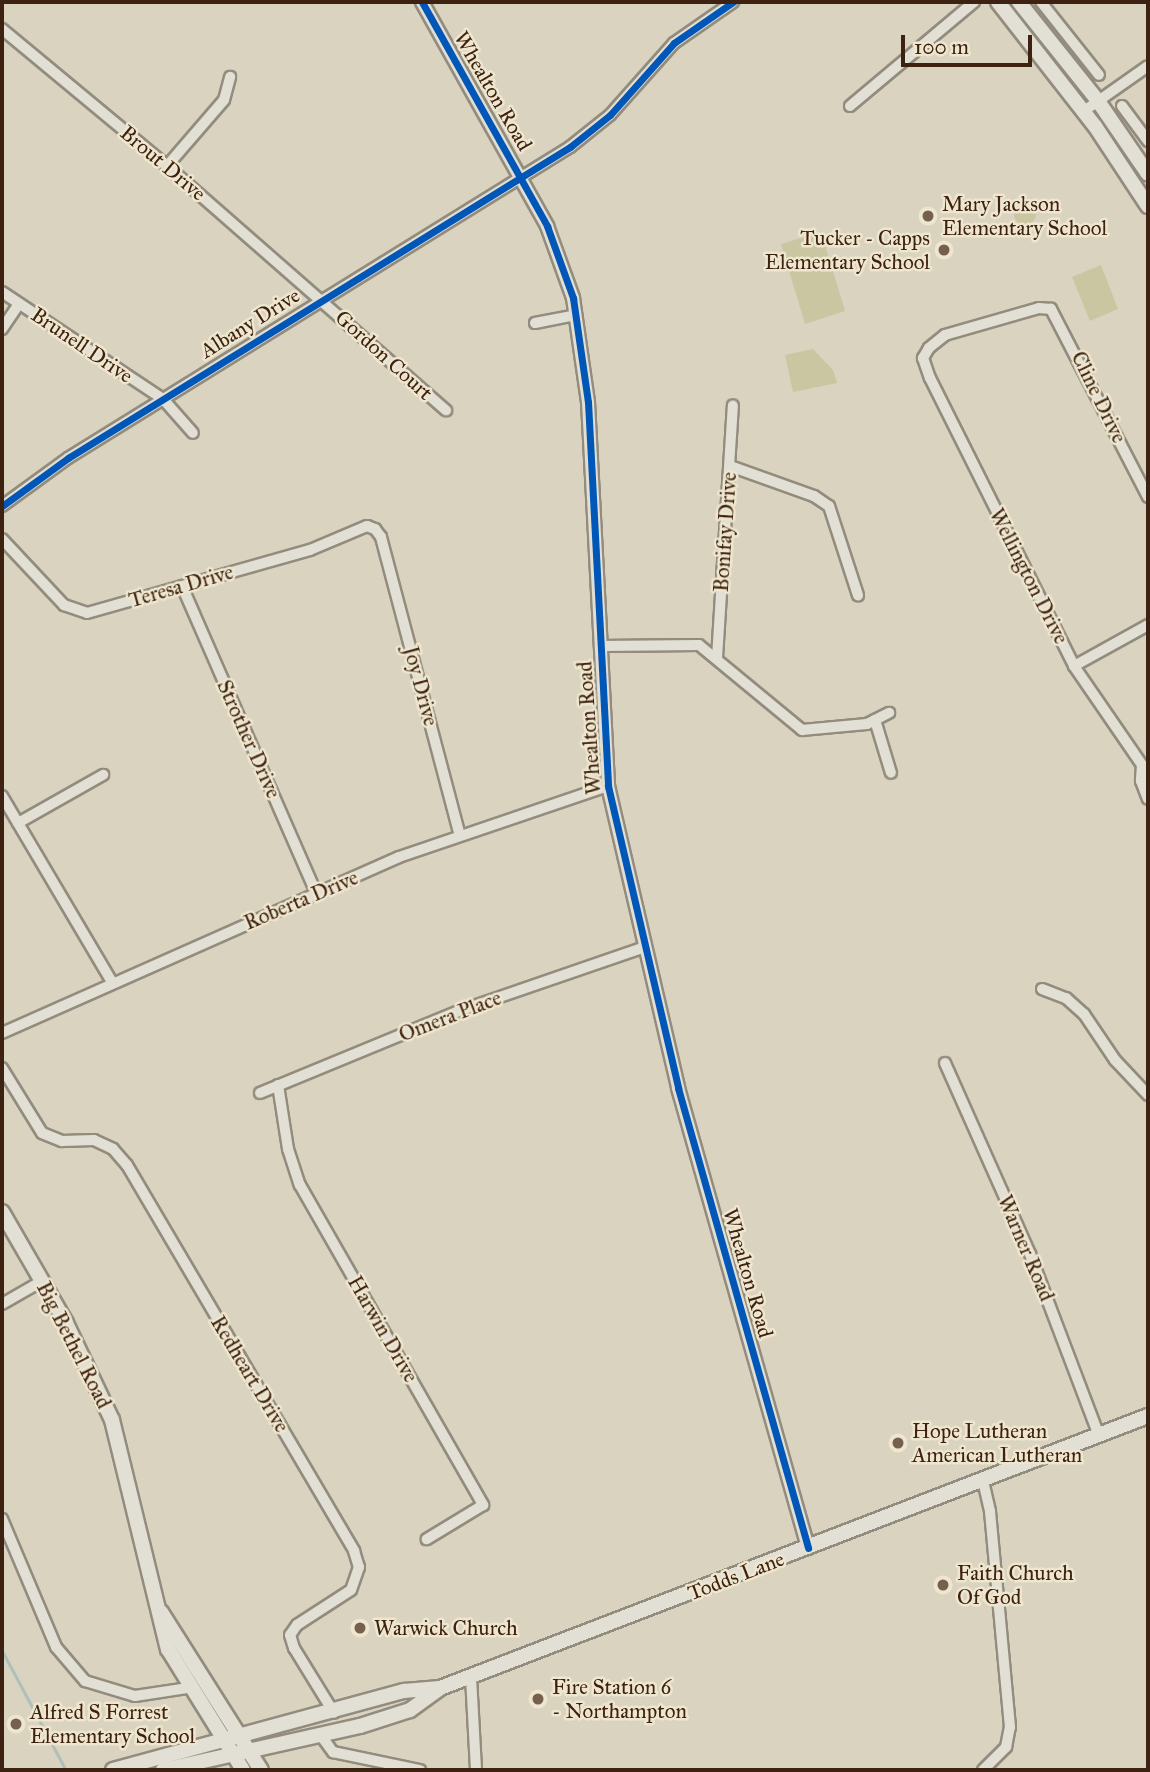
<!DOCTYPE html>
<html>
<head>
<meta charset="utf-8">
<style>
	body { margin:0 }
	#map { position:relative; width:1150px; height:1772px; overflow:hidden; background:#dad3bf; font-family:"IM FELL Great Primer",serif }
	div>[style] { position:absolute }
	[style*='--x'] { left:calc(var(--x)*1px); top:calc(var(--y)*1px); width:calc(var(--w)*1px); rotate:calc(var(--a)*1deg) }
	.green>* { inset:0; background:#cac6a1 }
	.round { border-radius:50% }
	.stream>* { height:2.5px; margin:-1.25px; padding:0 1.25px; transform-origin:1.25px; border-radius:1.25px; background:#afbfbb }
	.roads { filter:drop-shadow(2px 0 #938c7e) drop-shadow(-2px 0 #938c7e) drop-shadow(0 2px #938c7e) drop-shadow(0 -2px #938c7e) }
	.minor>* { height:10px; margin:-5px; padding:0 5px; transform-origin:5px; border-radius:5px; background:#e2dfd4 }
	.tertiary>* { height:12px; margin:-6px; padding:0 6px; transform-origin:6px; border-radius:6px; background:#e2dfd4 }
	.secondary>* { height:14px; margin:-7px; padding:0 7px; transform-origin:7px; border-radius:7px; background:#e2dfd4 }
	.cycleway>* { height:7px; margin:-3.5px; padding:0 3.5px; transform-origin:3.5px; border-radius:3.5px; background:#0057b8 }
	.dots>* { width:19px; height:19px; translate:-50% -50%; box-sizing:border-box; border:4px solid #eee6ce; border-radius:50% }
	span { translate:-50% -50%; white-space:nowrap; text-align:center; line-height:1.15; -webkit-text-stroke:5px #eee6ce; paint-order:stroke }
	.street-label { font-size:21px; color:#3e2211 }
	.poi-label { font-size:21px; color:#3e2211 }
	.left { translate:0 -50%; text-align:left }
	.right { translate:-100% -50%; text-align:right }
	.frame { position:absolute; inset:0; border:4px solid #3e2211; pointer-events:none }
	.scale { position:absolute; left:901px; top:35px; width:131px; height:32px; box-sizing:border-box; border:4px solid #3e2211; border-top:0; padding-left:9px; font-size:21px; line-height:24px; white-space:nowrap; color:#3e2211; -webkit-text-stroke:5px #eee6ce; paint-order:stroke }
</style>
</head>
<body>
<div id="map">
	<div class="green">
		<i class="round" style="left:1014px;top:203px;width:22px;height:22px"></i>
		<i style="clip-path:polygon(821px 232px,845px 311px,805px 324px,781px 244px)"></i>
		<i style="clip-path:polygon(1101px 265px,1118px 309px,1090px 321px,1072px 277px)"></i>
		<i style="clip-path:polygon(813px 349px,833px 370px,837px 383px,793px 392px,785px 355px)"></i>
	</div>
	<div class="stream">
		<i style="--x:2;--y:1650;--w:136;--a:61.9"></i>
	</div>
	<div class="roads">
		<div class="minor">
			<i style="--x:1041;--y:2;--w:93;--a:51.5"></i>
			<i style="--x:2;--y:29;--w:214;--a:39.7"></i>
			<i style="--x:167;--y:166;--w:371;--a:41.2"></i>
			<i style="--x:850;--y:106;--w:162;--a:-40"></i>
			<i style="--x:1122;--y:106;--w:44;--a:53.4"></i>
			<i style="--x:1084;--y:111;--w:78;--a:-35.1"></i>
			<i style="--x:167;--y:166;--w:87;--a:-49.2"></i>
			<i style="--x:224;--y:100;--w:24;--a:-75"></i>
			<i style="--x:2;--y:292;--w:193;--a:33.6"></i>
			<i style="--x:163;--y:399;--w:45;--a:48.6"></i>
			<i style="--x:535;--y:323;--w:42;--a:-11"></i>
			<i style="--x:2;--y:329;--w:30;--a:-56"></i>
			<i style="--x:730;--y:466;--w:89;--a:19.7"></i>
			<i style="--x:814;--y:496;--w:18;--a:34"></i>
			<i style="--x:829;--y:506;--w:94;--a:72"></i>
			<i style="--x:1148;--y:497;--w:212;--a:-117.3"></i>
			<i style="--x:1051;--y:309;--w:12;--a:-175"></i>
			<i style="--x:1039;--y:308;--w:98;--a:164"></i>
			<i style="--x:945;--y:335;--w:21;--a:141"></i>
			<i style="--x:929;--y:348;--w:12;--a:121"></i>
			<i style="--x:923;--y:358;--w:21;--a:71"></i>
			<i style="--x:930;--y:378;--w:322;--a:63.4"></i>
			<i style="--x:1074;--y:666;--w:120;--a:55.5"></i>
			<i style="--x:1142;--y:765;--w:16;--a:94"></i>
			<i style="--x:1141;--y:781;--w:19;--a:69"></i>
			<i style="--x:2;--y:506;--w:82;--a:-36"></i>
			<i style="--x:68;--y:458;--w:591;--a:-31.78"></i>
			<i style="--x:570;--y:147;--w:51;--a:-38.7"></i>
			<i style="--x:610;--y:115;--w:96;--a:-48.4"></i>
			<i style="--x:674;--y:43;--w:72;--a:-34.8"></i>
			<i style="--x:2;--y:539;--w:91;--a:46.8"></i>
			<i style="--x:64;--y:605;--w:24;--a:19"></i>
			<i style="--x:87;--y:613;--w:232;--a:-15.8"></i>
			<i style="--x:310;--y:550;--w:62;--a:-22.8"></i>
			<i style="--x:367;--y:526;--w:9;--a:21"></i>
			<i style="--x:375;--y:529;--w:10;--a:53"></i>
			<i style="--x:381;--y:537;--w:308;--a:75.2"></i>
			<i style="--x:182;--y:586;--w:335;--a:66.4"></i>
			<i style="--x:601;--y:646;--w:98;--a:-0.6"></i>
			<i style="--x:699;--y:645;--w:134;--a:39.5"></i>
			<i style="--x:802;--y:730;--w:65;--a:-5.3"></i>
			<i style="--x:867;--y:724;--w:25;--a:-27"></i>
			<i style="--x:717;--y:658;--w:253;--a:-86.4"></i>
			<i style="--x:1074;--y:666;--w:85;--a:-29"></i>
			<i style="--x:875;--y:720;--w:55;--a:73.2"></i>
			<i style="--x:2;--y:796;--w:216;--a:59.4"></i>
			<i style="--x:18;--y:823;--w:98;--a:-29.5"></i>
			<i style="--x:1042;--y:989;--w:26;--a:21"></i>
			<i style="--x:1066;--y:998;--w:24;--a:42"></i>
			<i style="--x:1084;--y:1014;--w:55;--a:56"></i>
			<i style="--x:1115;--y:1060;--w:48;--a:46.7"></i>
			<i style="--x:2;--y:1033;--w:434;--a:-23.9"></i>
			<i style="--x:399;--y:857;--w:221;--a:-18.8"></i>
			<i style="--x:945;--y:1063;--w:209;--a:66"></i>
			<i style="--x:1030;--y:1254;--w:195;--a:69.2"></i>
			<i style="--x:2;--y:1068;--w:76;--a:58.4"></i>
			<i style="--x:42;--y:1133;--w:22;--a:22"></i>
			<i style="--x:62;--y:1141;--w:32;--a:-2"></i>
			<i style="--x:94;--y:1140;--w:21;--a:25"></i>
			<i style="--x:113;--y:1149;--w:21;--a:49"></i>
			<i style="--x:127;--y:1165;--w:448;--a:59.5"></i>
			<i style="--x:354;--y:1551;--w:17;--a:73"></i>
			<i style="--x:359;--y:1567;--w:24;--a:109"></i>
			<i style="--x:351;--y:1590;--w:64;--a:147.1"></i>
			<i style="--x:297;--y:1625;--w:12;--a:125"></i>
			<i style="--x:290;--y:1635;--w:14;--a:73"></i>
			<i style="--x:294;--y:1648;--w:76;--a:58.4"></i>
			<i style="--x:278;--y:1085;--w:65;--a:81.1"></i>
			<i style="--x:288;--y:1149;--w:38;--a:72"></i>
			<i style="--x:300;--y:1185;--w:369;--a:60.2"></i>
			<i style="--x:483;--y:1505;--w:66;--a:148.7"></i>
			<i style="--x:260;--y:1093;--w:215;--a:-22.4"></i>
			<i style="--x:459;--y:1011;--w:194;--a:-19"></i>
			<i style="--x:2;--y:1304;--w:46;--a:-29.9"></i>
			<i style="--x:2;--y:1519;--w:139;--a:67.1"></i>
			<i style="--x:56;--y:1647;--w:45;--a:49.5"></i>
			<i style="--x:85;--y:1681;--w:52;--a:16.7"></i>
			<i style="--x:135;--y:1696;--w:54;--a:-8.6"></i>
			<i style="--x:471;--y:1677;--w:93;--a:86.9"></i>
			<i style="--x:322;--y:1737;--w:19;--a:54"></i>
			<i style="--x:333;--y:1752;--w:89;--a:11.7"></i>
			<i style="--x:983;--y:1770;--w:33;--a:-45"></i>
			<i style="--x:1006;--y:1747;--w:20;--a:-79"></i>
			<i style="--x:1010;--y:1727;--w:217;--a:-95.3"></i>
			<i style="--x:990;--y:1511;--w:31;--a:-103"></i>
		</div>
		<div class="tertiary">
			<i style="--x:422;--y:2;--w:257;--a:60.8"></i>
			<i style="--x:547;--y:226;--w:77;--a:70.1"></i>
			<i style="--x:573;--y:298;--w:105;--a:81.8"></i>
			<i style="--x:588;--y:402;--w:385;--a:87"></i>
			<i style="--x:608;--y:786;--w:310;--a:76.9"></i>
			<i style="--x:678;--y:1088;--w:478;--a:74.2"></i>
		</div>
		<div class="secondary">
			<i style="--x:998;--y:2;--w:157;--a:52"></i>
			<i style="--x:1095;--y:126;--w:96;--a:56.5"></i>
			<i style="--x:1019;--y:2;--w:127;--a:51.4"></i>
			<i style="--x:1098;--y:101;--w:88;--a:55.6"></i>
			<i style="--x:2;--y:1212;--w:128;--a:60"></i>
			<i style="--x:66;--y:1323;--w:107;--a:64.6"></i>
			<i style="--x:112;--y:1420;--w:236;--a:76.3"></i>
			<i style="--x:168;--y:1649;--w:142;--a:58.2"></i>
			<i style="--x:161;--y:1612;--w:187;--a:57.7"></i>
			<i style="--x:113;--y:1770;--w:302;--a:-15.2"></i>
			<i style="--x:404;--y:1691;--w:36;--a:-5"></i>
			<i style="--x:440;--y:1688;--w:758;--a:-21.02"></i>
			<i style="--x:163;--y:1770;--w:202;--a:-12.6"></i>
			<i style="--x:360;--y:1726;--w:52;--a:-17.7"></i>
			<i style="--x:410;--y:1710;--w:36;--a:-36"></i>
		</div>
	</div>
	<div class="cycleway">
		<i style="--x:422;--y:2;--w:257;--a:60.8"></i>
		<i style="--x:547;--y:226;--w:77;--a:70.1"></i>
		<i style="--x:573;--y:298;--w:105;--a:81.8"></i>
		<i style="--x:588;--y:402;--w:385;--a:87"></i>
		<i style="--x:608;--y:786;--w:310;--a:76.9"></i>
		<i style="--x:678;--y:1088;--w:478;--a:74.2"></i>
		<i style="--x:2;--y:506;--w:82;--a:-36"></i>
		<i style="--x:68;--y:458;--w:591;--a:-31.78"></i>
		<i style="--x:570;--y:147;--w:51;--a:-38.7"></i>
		<i style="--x:610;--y:115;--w:96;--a:-48.4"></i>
		<i style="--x:674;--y:43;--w:72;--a:-34.8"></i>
	</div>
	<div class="dots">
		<i style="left:928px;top:216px;background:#75604e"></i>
		<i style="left:944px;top:250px;background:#75604e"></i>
		<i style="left:898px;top:1443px;background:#75604e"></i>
		<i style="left:943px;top:1585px;background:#75604e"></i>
		<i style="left:360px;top:1628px;background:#75604e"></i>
		<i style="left:538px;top:1699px;background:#75604e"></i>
		<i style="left:16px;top:1724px;background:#75604e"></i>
	</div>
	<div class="street-label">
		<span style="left:493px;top:91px;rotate:60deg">Whealton Road</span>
		<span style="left:163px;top:163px;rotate:40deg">Brout Drive</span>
		<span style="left:250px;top:323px;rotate:-32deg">Albany Drive</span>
		<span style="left:82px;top:345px;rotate:34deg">Brunell Drive</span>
		<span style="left:384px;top:355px;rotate:42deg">Gordon Court</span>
		<span style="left:1099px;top:397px;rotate:64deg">Cline Drive</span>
		<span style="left:725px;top:532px;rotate:-86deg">Bonifay Drive</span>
		<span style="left:1029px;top:576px;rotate:63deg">Wellington Drive</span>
		<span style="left:181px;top:586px;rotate:-16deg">Teresa Drive</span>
		<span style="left:421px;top:686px;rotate:75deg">Joy Drive</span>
		<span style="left:589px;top:728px;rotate:-94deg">Whealton Road</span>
		<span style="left:249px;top:739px;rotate:66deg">Strother Drive</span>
		<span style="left:301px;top:900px;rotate:-23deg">Roberta Drive</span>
		<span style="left:450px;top:1016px;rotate:-21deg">Omera Place</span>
		<span style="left:1026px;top:1248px;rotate:67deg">Warner Road</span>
		<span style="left:748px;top:1273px;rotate:74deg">Whealton Road</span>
		<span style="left:383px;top:1329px;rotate:60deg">Harwin Drive</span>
		<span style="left:74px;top:1345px;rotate:63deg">Big Bethel Road</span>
		<span style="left:250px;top:1374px;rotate:59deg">Redheart Drive</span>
		<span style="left:736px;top:1576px;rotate:-21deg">Todds Lane</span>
	</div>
	<div class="poi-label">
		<span class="left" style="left:942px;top:216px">Mary Jackson<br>Elementary School</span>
		<span class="right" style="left:930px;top:250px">Tucker - Capps<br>Elementary School</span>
		<span class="left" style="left:912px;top:1443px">Hope Lutheran<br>American Lutheran</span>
		<span class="left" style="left:957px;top:1585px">Faith Church<br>Of God</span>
		<span class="left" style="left:374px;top:1628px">Warwick Church</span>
		<span class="left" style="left:552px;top:1699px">Fire Station 6<br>- Northampton</span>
		<span class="left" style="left:30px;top:1724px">Alfred S Forrest<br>Elementary School</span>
	</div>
	<div class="frame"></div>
	<div class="scale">100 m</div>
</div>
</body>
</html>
